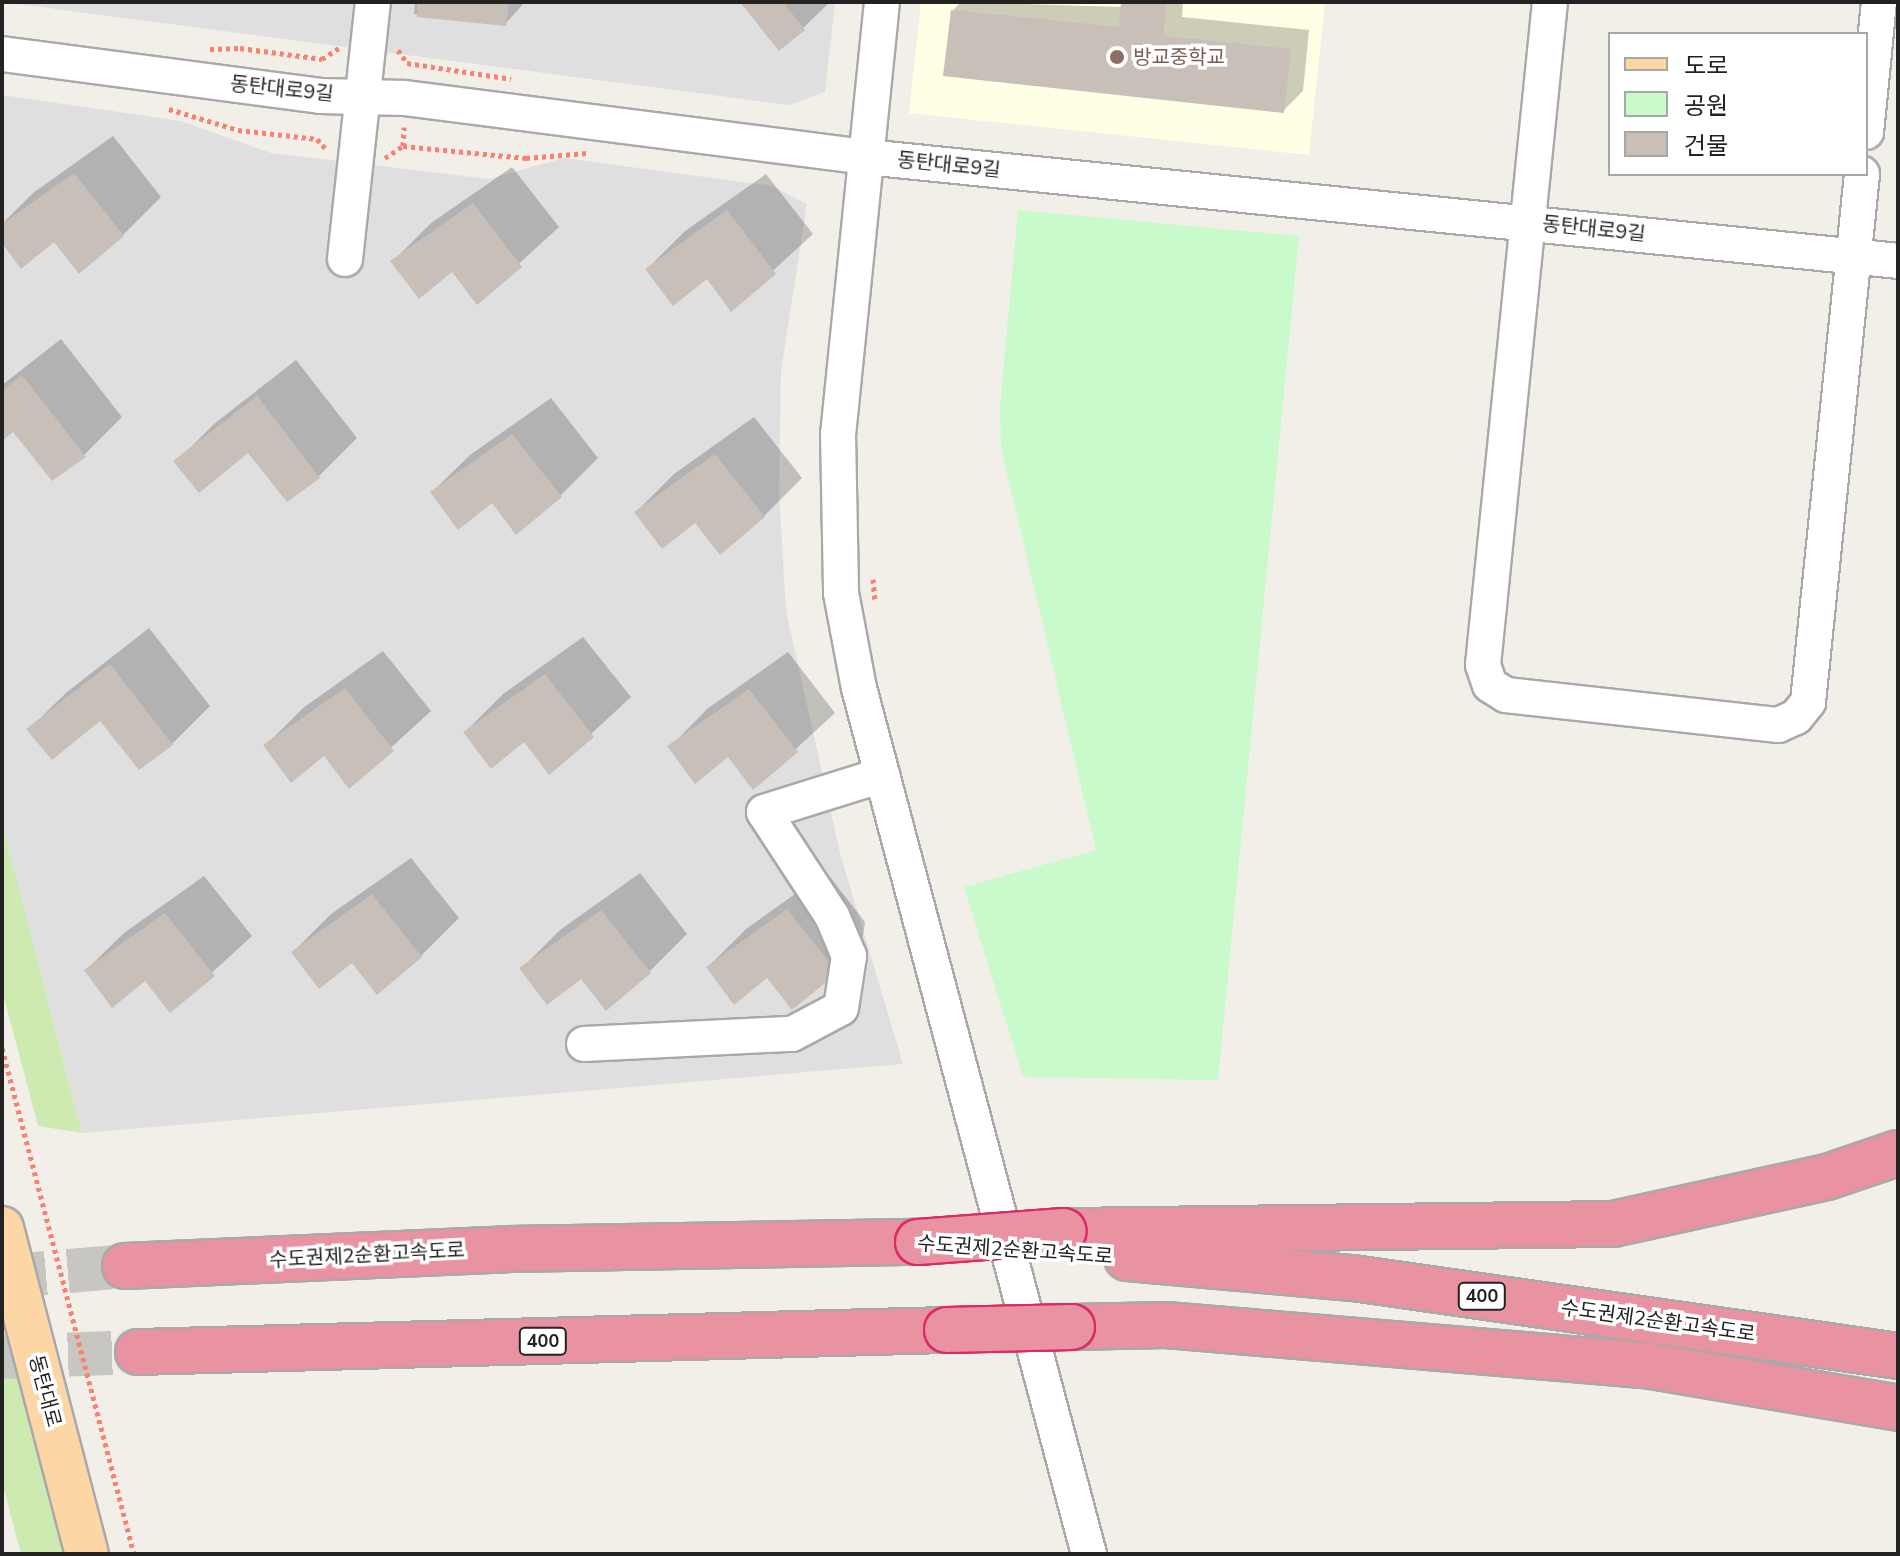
<!DOCTYPE html>
<html>
<head>
<meta charset="utf-8">
<style>
	body { margin:0 }
	#map { position:relative; width:1900px; height:1556px; overflow:hidden; background:#f2efe9; font-family:"Nunito Sans","Noto Sans KR",sans-serif }
	div>[style] { position:absolute }
	[style*='--x'] { left:calc(var(--x)*1px); top:calc(var(--y)*1px); width:calc(var(--w)*1px); rotate:calc(var(--a)*1deg) }
	.residential>* { inset:0; background:#e0dfdf }
	.education>* { inset:0; background:#ffffe5 }
	.grass>* { inset:0; background:#cdebb0 }
	.park>* { inset:0; background:#c8facc }
	.shadow>* { inset:0; background:#0003 }
	.building>* { inset:0; background:#c7bfb8 }
	.highway-tunnel>* { height:44px; margin-top:-22px; transform-origin:0; background:repeating-linear-gradient(90deg,#c8c6c1 0 44px,transparent 0 66px) }
	.path>* { height:5px; margin-top:-2.5px; transform-origin:0; background:repeating-linear-gradient(90deg,#fa8072 0 4px,transparent 0 8px) }
	.roads { filter:drop-shadow(2px 0 #a9a9a9) drop-shadow(-2px 0 #a9a9a9) drop-shadow(0 2px #a9a9a9) drop-shadow(0 -2px #a9a9a9) }
	.minor>* { height:34px; margin:-17px; padding:0 17px; transform-origin:17px; border-radius:17px; background:#fff }
	.major>* { height:42px; margin:-21px; padding:0 21px; transform-origin:21px; border-radius:21px; background:#fcd6a4 }
	.highway>* { height:44px; margin:-22px; padding:0 22px; transform-origin:22px; border-radius:22px; background:#e892a2 }
	.bridges { filter:drop-shadow(2px 0 #dc2a67) drop-shadow(-2px 0 #dc2a67) drop-shadow(0 2px #dc2a67) drop-shadow(0 -2px #dc2a67) }
	.highway-bridge>* { height:44px; margin:-22px; padding:0 22px; transform-origin:22px; border-radius:22px; background:#e892a2 }
	.dots>* { width:22px; height:22px; translate:-50% -50%; box-sizing:border-box; border:4px solid #fff; border-radius:50% }
	span { translate:-50% -50%; white-space:nowrap; text-align:center; line-height:1.15; -webkit-text-stroke:7px #fff; paint-order:stroke }
	.shield-label span { padding:2px 6px; background:#fff; border:2px solid; border-radius:6px; -webkit-text-stroke-width:0 }
	.shield-label { font-size:18px; color:#222; font-weight:700 }
	.education-label { font-size:20px; color:#785e54 }
	.left { translate:0 -50%; text-align:left }
	.street-label { font-size:20px; color:#222 }
	.frame { position:absolute; inset:0; border:4px solid #222; pointer-events:none }
	.legend { position:absolute; left:1608px; top:32px; width:260px; height:144px; box-sizing:border-box; background:#fff; border:2px solid #a7a7a7; margin:0; padding:10px 14px; list-style:none; font-size:24px; color:#222 }
	.legend li { display:flex; align-items:center; gap:16px; height:40px }
	.legend b { width:40px; border:2px solid #a7a7a7 }
</style>
</head>
<body>
<div id="map">
	<div class="residential">
		<i style="clip-path:polygon(2px 2px,835px 2px,825px 92px,789px 105px)"></i>
		<i style="clip-path:polygon(2px 95px,181px 121px,271px 153px,489px 179px,564px 158px,772px 186px,807px 204px,781px 371px,779px 492px,786px 611px,840px 853px,903px 1064px,82px 1133px,2px 823px)"></i>
	</div>
	<div class="education">
		<i style="clip-path:polygon(921px 2px,1325px 2px,1309px 155px,909px 113px)"></i>
	</div>
	<div class="grass">
		<i style="clip-path:polygon(2px 823px,82px 1133px,38px 1126px,2px 990px)"></i>
		<i style="clip-path:polygon(2px 1318px,64px 1554px,21px 1554px,2px 1482px)"></i>
	</div>
	<div class="park">
		<i style="clip-path:polygon(1018px 210px,1299px 236px,1218px 1080px,1023px 1077px,964px 887px,1096px 850px,1001px 448px,1000px 406px)"></i>
	</div>
	<div class="shadow">
		<i style="clip-path:polygon(415px 2px,525px 2px,505px 24px,414px 14px)"></i>
		<i style="clip-path:polygon(742px 2px,830px 2px,803px 28px)"></i>
		<i style="clip-path:polygon(961px 2px,1123px 7px,1123px 2px,1183px 2px,1182px 17px,1309px 30px,1303px 91px,1283px 111px,953px 10px)"></i>
		<i style="clip-path:polygon(113px 136px,161px 197px,123px 235px,2px 240px,2px 224px,33px 193px)"></i>
		<i style="clip-path:polygon(512px 167px,559px 227px,477px 302px,453px 270px,393px 261px,431px 223px)"></i>
		<i style="clip-path:polygon(766px 174px,813px 234px,731px 309px,707px 277px,647px 269px,685px 231px)"></i>
		<i style="clip-path:polygon(61px 339px,122px 417px,84px 455px,13px 429px,2px 438px,2px 385px)"></i>
		<i style="clip-path:polygon(296px 360px,357px 438px,319px 476px,287px 499px,248px 450px,176px 462px,214px 424px)"></i>
		<i style="clip-path:polygon(551px 398px,598px 458px,560px 496px,492px 500px,432px 492px,470px 455px)"></i>
		<i style="clip-path:polygon(754px 417px,802px 478px,764px 516px,696px 520px,636px 512px,674px 474px)"></i>
		<i style="clip-path:polygon(149px 628px,210px 706px,172px 744px,101px 718px,29px 729px,67px 692px)"></i>
		<i style="clip-path:polygon(583px 637px,631px 697px,550px 772px,525px 740px,465px 732px,503px 694px)"></i>
		<i style="clip-path:polygon(383px 651px,431px 711px,349px 786px,325px 754px,265px 746px,303px 708px)"></i>
		<i style="clip-path:polygon(788px 652px,835px 713px,754px 787px,729px 754px,670px 747px,707px 709px)"></i>
		<i style="clip-path:polygon(411px 858px,459px 918px,421px 956px,353px 960px,293px 952px,331px 914px)"></i>
		<i style="clip-path:polygon(826px 872px,865px 922px,862px 942px,823px 981px,708px 967px,746px 929px)"></i>
		<i style="clip-path:polygon(640px 873px,687px 934px,649px 972px,581px 976px,522px 968px,560px 930px)"></i>
		<i style="clip-path:polygon(204px 876px,252px 936px,170px 1011px,146px 978px,86px 970px,124px 933px)"></i>
	</div>
	<div class="building">
		<i style="clip-path:polygon(417px 2px,509px 2px,506px 26px,417px 17px)"></i>
		<i style="clip-path:polygon(740px 2px,783px 2px,805px 30px,779px 51px)"></i>
		<i style="clip-path:polygon(1121px 2px,1167px 2px,1163px 36px,1291px 49px,1284px 113px,943px 76px,951px 10px,1119px 27px)"></i>
		<i style="clip-path:polygon(74px 173px,124px 236px,79px 274px,54px 242px,21px 269px,2px 243px,2px 224px)"></i>
		<i style="clip-path:polygon(473px 203px,522px 267px,477px 305px,452px 272px,419px 299px,390px 261px)"></i>
		<i style="clip-path:polygon(727px 210px,776px 274px,731px 312px,707px 279px,673px 306px,645px 269px)"></i>
		<i style="clip-path:polygon(22px 375px,86px 457px,52px 481px,13px 432px,2px 441px,2px 391px)"></i>
		<i style="clip-path:polygon(257px 396px,320px 478px,287px 502px,248px 453px,199px 493px,173px 461px)"></i>
		<i style="clip-path:polygon(512px 434px,562px 497px,516px 535px,492px 503px,458px 530px,430px 492px)"></i>
		<i style="clip-path:polygon(715px 454px,765px 517px,720px 555px,695px 523px,662px 549px,634px 512px)"></i>
		<i style="clip-path:polygon(110px 664px,173px 745px,139px 770px,100px 721px,52px 760px,26px 729px)"></i>
		<i style="clip-path:polygon(545px 674px,594px 737px,549px 775px,524px 742px,491px 769px,463px 732px)"></i>
		<i style="clip-path:polygon(345px 688px,394px 751px,349px 789px,324px 756px,291px 783px,263px 745px)"></i>
		<i style="clip-path:polygon(749px 689px,798px 752px,753px 790px,728px 757px,695px 784px,667px 746px)"></i>
		<i style="clip-path:polygon(372px 894px,422px 957px,377px 995px,352px 963px,319px 989px,291px 952px)"></i>
		<i style="clip-path:polygon(787px 909px,828px 961px,825px 983px,792px 1010px,767px 978px,734px 1005px,706px 967px)"></i>
		<i style="clip-path:polygon(601px 910px,651px 973px,606px 1011px,581px 979px,547px 1005px,519px 968px)"></i>
		<i style="clip-path:polygon(165px 913px,215px 976px,170px 1013px,145px 981px,112px 1008px,84px 970px)"></i>
	</div>
	<div class="highway-tunnel">
		<i style="--x:2;--y:1277;--w:123;--a:-5.1"></i>
		<i style="--x:2;--y:1357;--w:136;--a:-2.1"></i>
	</div>
	<div class="path">
		<i style="--x:210;--y:49;--w:30;--a:-2"></i>
		<i style="--x:240;--y:48;--w:83;--a:7.6"></i>
		<i style="--x:322;--y:59;--w:20;--a:-33"></i>
		<i style="--x:398;--y:50;--w:16;--a:55"></i>
		<i style="--x:407;--y:63;--w:105;--a:8.7"></i>
		<i style="--x:169;--y:109;--w:72;--a:16.9"></i>
		<i style="--x:238;--y:130;--w:80;--a:6.5"></i>
		<i style="--x:317;--y:139;--w:13;--a:48"></i>
		<i style="--x:403;--y:146;--w:19;--a:-87"></i>
		<i style="--x:385;--y:158;--w:22;--a:-34"></i>
		<i style="--x:403;--y:146;--w:124;--a:5.6"></i>
		<i style="--x:526;--y:158;--w:61;--a:-4.7"></i>
		<i style="--x:873;--y:579;--w:22;--a:85"></i>
		<i style="--x:2;--y:1048;--w:523;--a:75.38"></i>
	</div>
	<div class="roads">
		<div class="minor">
			<i style="--x:882;--y:2;--w:433;--a:95.8"></i>
			<i style="--x:838;--y:433;--w:160;--a:88.9"></i>
			<i style="--x:841;--y:593;--w:97;--a:79.3"></i>
			<i style="--x:859;--y:688;--w:896;--a:75.13"></i>
			<i style="--x:1550;--y:2;--w:666;--a:95.77"></i>
			<i style="--x:1483;--y:665;--w:21;--a:71"></i>
			<i style="--x:1490;--y:685;--w:19;--a:32"></i>
			<i style="--x:1506;--y:695;--w:274;--a:6.3"></i>
			<i style="--x:1778;--y:725;--w:20;--a:-24"></i>
			<i style="--x:1796;--y:717;--w:19;--a:-51"></i>
			<i style="--x:1808;--y:702;--w:531;--a:-84.16"></i>
			<i style="--x:2;--y:54;--w:321;--a:7.5"></i>
			<i style="--x:320;--y:96;--w:85;--a:1.3"></i>
			<i style="--x:405;--y:98;--w:465;--a:7.3"></i>
			<i style="--x:866;--y:157;--w:1037;--a:5.75"></i>
			<i style="--x:1866;--y:132;--w:131;--a:-84.3"></i>
			<i style="--x:345;--y:259;--w:259;--a:-83.8"></i>
			<i style="--x:584;--y:1044;--w:208;--a:-2.8"></i>
			<i style="--x:792;--y:1034;--w:55;--a:-28"></i>
			<i style="--x:841;--y:1008;--w:53;--a:-81.3"></i>
			<i style="--x:849;--y:956;--w:43;--a:-113"></i>
			<i style="--x:832;--y:916;--w:124;--a:-123.2"></i>
			<i style="--x:764;--y:812;--w:124;--a:-17.4"></i>
		</div>
		<div class="major">
			<i style="--x:2;--y:1228;--w:337;--a:75.4"></i>
		</div>
		<div class="highway">
			<i style="--x:1064;--y:1231;--w:549;--a:-0.73"></i>
			<i style="--x:1613;--y:1224;--w:219;--a:-12.4"></i>
			<i style="--x:1827;--y:1177;--w:75;--a:-18.7"></i>
			<i style="--x:1127;--y:1258;--w:227;--a:5.1"></i>
			<i style="--x:1353;--y:1278;--w:551;--a:8.14"></i>
			<i style="--x:125;--y:1266;--w:383;--a:-2.5"></i>
			<i style="--x:508;--y:1249;--w:410;--a:-1"></i>
			<i style="--x:1072;--y:1327;--w:94;--a:-1.2"></i>
			<i style="--x:1166;--y:1325;--w:481;--a:4.8"></i>
			<i style="--x:1645;--y:1365;--w:257;--a:9.6"></i>
			<i style="--x:138;--y:1352;--w:809;--a:-1.56"></i>
		</div>
	</div>
	<div class="bridges">
		<div class="highway-bridge">
			<i style="--x:918;--y:1242;--w:146;--a:-4.3"></i>
			<i style="--x:947;--y:1330;--w:125;--a:-1.4"></i>
		</div>
	</div>
	<div class="dots">
		<i style="left:1117px;top:57px;background:#8d6e63"></i>
	</div>
	<div class="shield-label">
		<span style="left:1482px;top:1296px">400</span>
		<span style="left:543px;top:1341px">400</span>
	</div>
	<div class="education-label">
		<span class="left" style="left:1133px;top:57px">방교중학교</span>
	</div>
	<div class="street-label">
		<span style="left:282px;top:89px;rotate:6deg">동탄대로9길</span>
		<span style="left:949px;top:165px;rotate:6deg">동탄대로9길</span>
		<span style="left:1594px;top:229px;rotate:6deg">동탄대로9길</span>
		<span style="left:1015px;top:1250px;rotate:4deg">수도권제2순환고속도로</span>
		<span style="left:367px;top:1255px;rotate:-3deg">수도권제2순환고속도로</span>
		<span style="left:1658px;top:1321px;rotate:8deg">수도권제2순환고속도로</span>
		<span style="left:45px;top:1391px;rotate:75deg">동탄대로</span>
	</div>
	<div class="frame"></div>
	<ul class="legend">
	<li><b style="height:10px;background:#fcd6a4"></b>도로</li>
	<li><b style="height:22px;background:#c8facc"></b>공원</li>
	<li><b style="height:22px;background:#c7bfb8"></b>건물</li>
	</ul>
</div>
</body>
</html>
